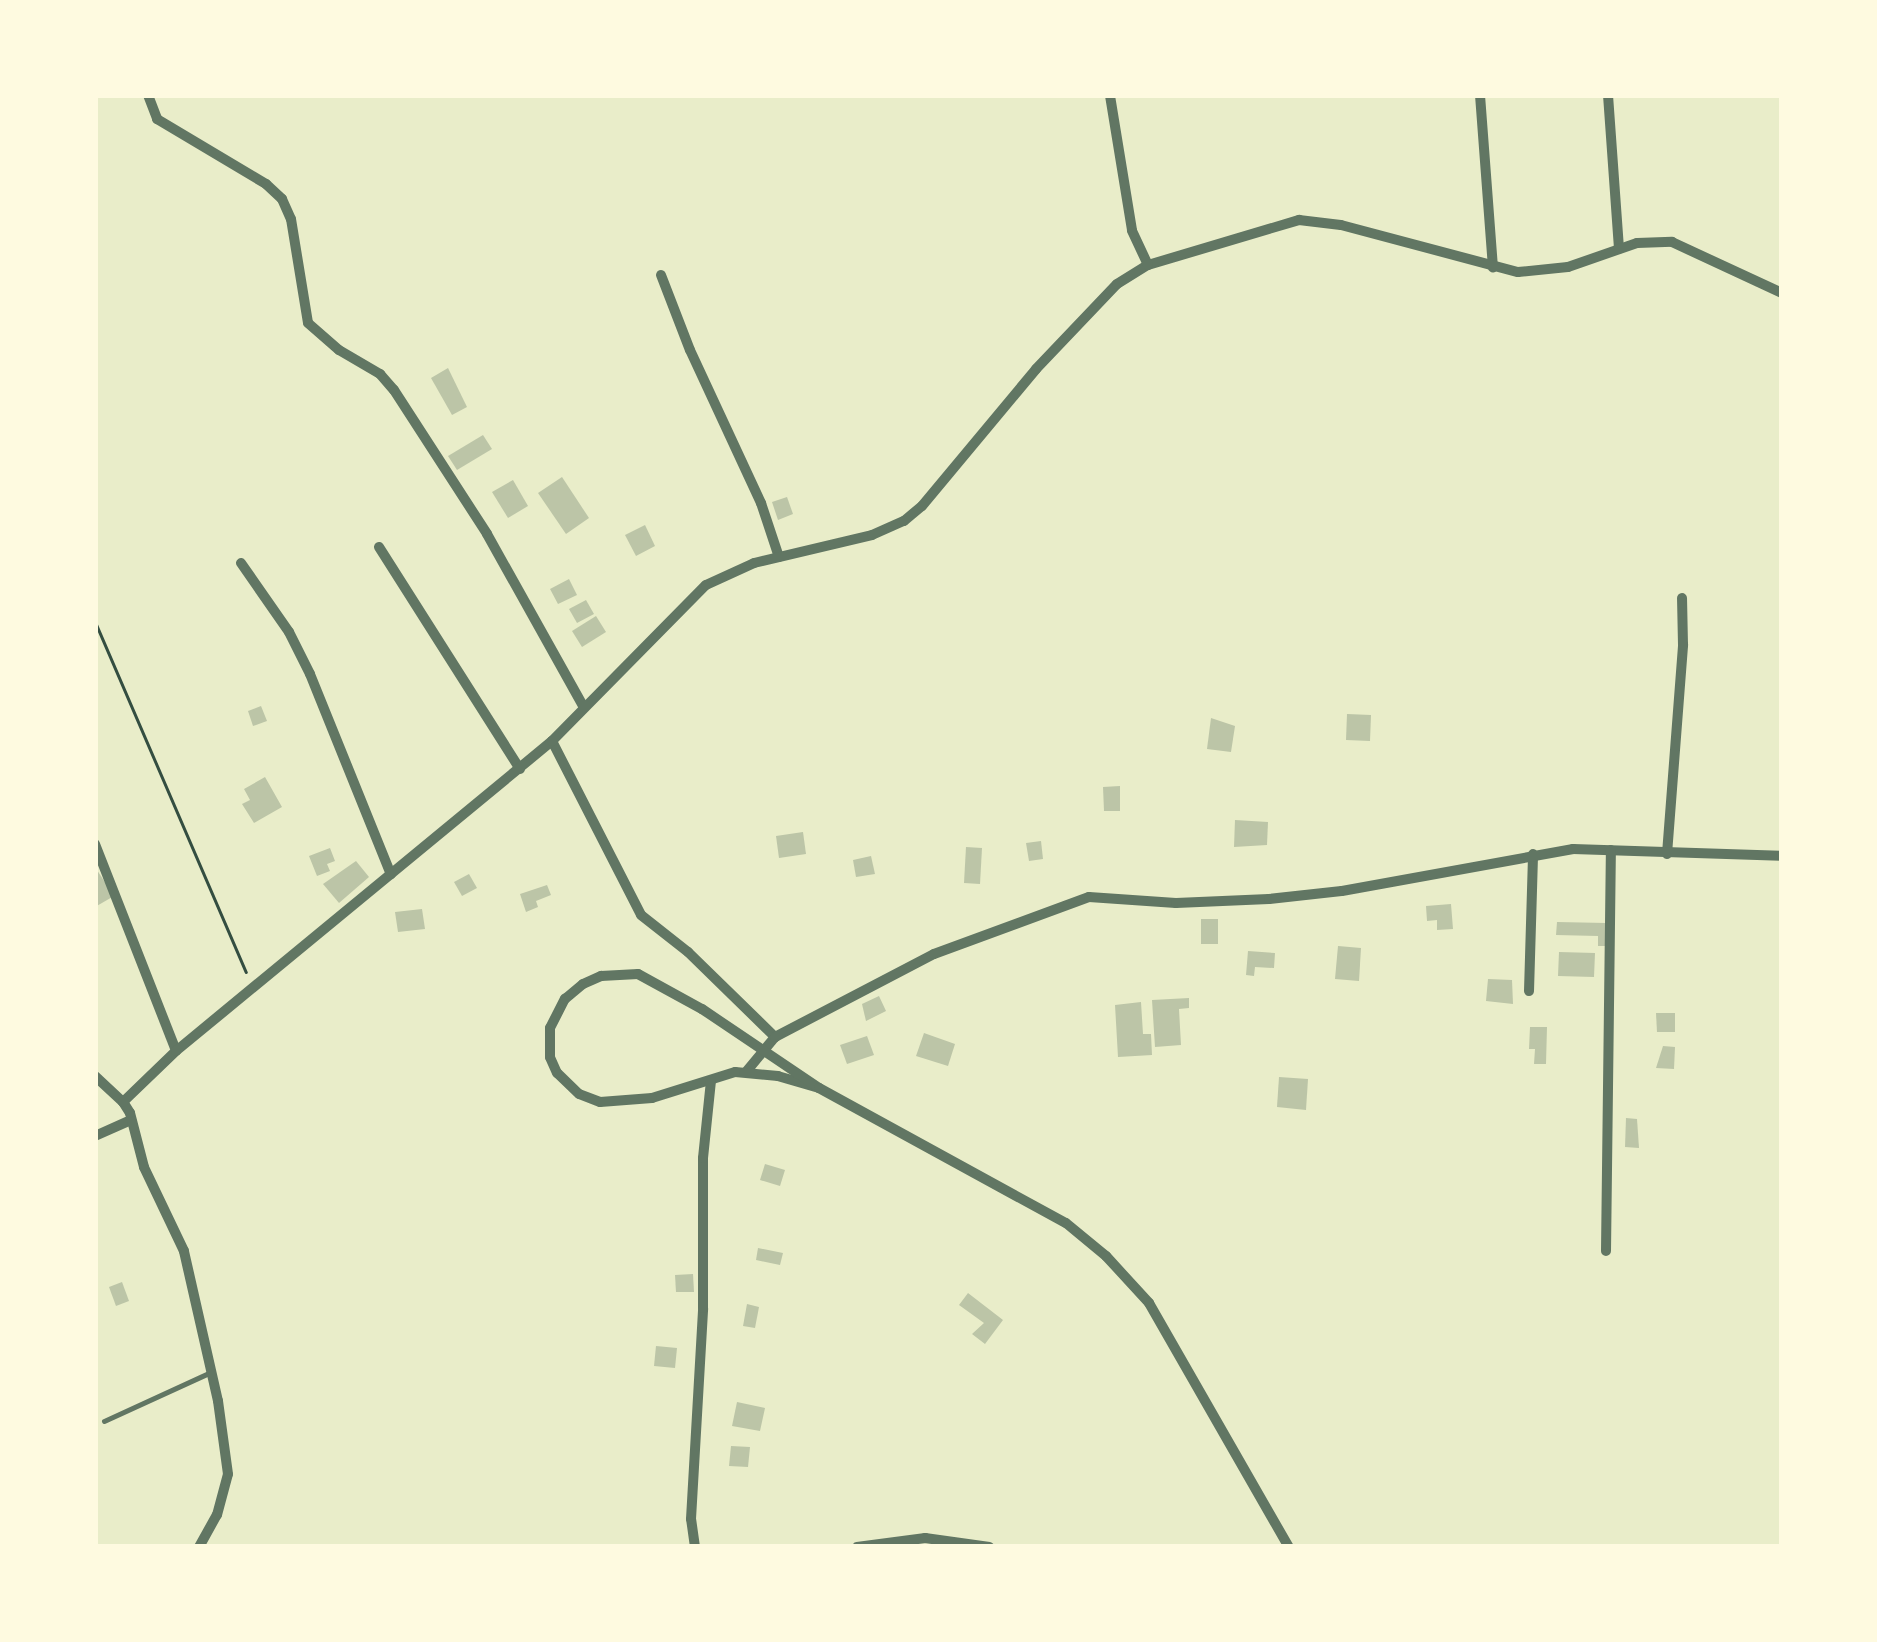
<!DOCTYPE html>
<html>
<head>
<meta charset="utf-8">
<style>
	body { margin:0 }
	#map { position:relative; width:1877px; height:1642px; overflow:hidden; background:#e9edc9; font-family:"Space Grotesk",sans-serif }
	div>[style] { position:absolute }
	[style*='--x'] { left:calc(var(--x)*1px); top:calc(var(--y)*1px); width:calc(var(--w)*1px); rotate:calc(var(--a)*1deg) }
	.building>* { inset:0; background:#bcc5a7 }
	.path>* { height:2.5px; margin:-1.25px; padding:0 1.25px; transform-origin:1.25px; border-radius:1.25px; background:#344e41 }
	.service>* { height:5px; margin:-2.5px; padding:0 2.5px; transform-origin:2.5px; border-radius:2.5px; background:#617663 }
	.minor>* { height:10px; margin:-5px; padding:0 5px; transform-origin:5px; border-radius:5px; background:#617663 }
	span { translate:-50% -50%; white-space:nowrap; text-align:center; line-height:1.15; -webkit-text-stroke:10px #fefae0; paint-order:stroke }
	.frame { position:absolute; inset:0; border:98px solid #fefae0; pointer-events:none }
</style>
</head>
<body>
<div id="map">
	<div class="building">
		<i style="clip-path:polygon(448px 368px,467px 407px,452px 415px,431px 378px)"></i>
		<i style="clip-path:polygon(483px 435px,492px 449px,457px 470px,448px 456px)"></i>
		<i style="clip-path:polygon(562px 477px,589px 518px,566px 534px,538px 493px)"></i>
		<i style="clip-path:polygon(513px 480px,528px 506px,508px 518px,492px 492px)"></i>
		<i style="clip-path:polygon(787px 497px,793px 514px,778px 520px,772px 502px)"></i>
		<i style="clip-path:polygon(645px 525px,655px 546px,636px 556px,625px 535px)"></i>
		<i style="clip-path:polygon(569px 579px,577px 595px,558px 604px,550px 589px)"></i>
		<i style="clip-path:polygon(586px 600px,594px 614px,577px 623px,569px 609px)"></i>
		<i style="clip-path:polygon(596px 616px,606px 632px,582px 647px,572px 631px)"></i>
		<i style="clip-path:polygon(261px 706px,267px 721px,253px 726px,248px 711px)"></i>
		<i style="clip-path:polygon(1347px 714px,1371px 715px,1370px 741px,1346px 740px)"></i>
		<i style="clip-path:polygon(1211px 718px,1235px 726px,1231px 752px,1207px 749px)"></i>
		<i style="clip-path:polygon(265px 777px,282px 807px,254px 823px,242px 804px,250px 800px,244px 789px)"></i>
		<i style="clip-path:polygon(1120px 786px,1120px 811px,1104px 811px,1103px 787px)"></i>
		<i style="clip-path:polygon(1235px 820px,1268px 822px,1267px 845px,1234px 847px)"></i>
		<i style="clip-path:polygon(803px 832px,806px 854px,779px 858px,776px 836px)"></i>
		<i style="clip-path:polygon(1041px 841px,1043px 859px,1029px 861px,1026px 843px)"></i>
		<i style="clip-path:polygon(966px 847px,982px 848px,980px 884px,964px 883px)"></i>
		<i style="clip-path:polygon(330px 848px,335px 861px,327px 864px,330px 871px,317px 876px,309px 856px)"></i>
		<i style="clip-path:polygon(871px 856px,875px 874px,856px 877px,853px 860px)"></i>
		<i style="clip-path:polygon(356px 861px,369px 877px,339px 903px,323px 884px)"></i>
		<i style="clip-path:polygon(95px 867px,114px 896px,95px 907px)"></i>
		<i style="clip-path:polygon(469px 874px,477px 888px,462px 896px,454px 882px)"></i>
		<i style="clip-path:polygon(547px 885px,551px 895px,536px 901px,538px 907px,526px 912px,520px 894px)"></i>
		<i style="clip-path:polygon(1451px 904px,1453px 929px,1437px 930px,1437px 920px,1427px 921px,1426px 906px)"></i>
		<i style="clip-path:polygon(422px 909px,425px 929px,398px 932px,395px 912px)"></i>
		<i style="clip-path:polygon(1201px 919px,1218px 919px,1218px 944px,1201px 944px)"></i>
		<i style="clip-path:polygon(1557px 922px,1606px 923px,1606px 946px,1598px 946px,1598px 936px,1556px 935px)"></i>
		<i style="clip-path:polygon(1338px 946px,1361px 948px,1359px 981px,1335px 979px)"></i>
		<i style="clip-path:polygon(1248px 951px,1275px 953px,1274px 968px,1255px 967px,1254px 976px,1246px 975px)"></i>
		<i style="clip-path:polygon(1559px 952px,1595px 953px,1594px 977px,1558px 976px)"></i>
		<i style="clip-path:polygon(1488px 979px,1512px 980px,1513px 1004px,1486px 1001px)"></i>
		<i style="clip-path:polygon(879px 996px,886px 1011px,866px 1021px,862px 1004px)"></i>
		<i style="clip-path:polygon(1189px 998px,1189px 1008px,1179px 1009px,1181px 1045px,1155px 1047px,1152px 1000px)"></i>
		<i style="clip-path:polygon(1141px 1002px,1143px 1034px,1151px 1034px,1152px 1055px,1118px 1057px,1115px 1005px)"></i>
		<i style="clip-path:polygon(1656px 1013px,1675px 1013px,1675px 1032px,1657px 1032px)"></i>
		<i style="clip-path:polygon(1530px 1027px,1547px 1027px,1546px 1064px,1534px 1064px,1535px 1049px,1529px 1049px)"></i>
		<i style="clip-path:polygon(924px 1033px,955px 1044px,948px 1066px,916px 1056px)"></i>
		<i style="clip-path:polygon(867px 1036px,874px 1055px,847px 1064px,840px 1045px)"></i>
		<i style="clip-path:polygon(1663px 1046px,1675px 1047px,1674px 1069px,1656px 1068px)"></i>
		<i style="clip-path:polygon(1279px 1077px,1308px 1079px,1306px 1110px,1277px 1107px)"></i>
		<i style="clip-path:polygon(1626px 1118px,1637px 1119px,1639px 1148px,1625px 1147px)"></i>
		<i style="clip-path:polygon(765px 1164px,785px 1170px,780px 1186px,760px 1180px)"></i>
		<i style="clip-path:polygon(758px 1248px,783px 1253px,780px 1265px,756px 1260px)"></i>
		<i style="clip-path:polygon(693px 1274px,694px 1292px,676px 1292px,675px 1275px)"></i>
		<i style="clip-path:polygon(122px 1282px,129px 1301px,116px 1306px,109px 1287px)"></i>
		<i style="clip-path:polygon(968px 1293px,1003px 1320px,985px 1344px,972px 1334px,984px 1323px,959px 1305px)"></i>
		<i style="clip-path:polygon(747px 1304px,759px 1307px,755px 1328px,743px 1326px)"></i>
		<i style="clip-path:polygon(656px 1346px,677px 1348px,675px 1368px,654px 1366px)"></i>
		<i style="clip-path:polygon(737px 1402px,765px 1408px,760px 1431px,732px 1426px)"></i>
		<i style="clip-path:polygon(731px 1446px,750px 1447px,748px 1467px,729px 1466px)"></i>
	</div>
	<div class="path">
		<i style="--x:95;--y:621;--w:382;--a:66.7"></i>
	</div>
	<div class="service">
		<i style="--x:104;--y:1421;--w:115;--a:-24.6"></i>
	</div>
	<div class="minor">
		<i style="--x:148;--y:95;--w:26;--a:69"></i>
		<i style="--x:157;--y:119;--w:127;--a:30.8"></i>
		<i style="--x:266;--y:184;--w:22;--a:43"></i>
		<i style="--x:282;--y:199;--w:22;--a:66"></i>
		<i style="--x:291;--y:219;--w:105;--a:80.7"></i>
		<i style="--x:308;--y:323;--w:41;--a:41.1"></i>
		<i style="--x:339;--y:350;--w:48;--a:30.3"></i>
		<i style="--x:380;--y:374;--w:21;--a:49"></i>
		<i style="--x:394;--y:390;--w:171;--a:57.1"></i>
		<i style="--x:487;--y:534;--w:197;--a:60.8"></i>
		<i style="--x:1480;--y:95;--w:173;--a:85.7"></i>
		<i style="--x:1608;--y:95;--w:154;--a:85.9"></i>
		<i style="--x:1148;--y:265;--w:158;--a:-16.6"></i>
		<i style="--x:1299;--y:220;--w:42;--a:6.8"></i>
		<i style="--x:1341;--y:225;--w:183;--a:14.9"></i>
		<i style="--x:1518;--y:272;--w:50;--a:-5.7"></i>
		<i style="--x:1568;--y:267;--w:73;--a:-19.2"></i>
		<i style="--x:1637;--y:243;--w:35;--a:-2"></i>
		<i style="--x:1672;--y:242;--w:121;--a:24.9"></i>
		<i style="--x:661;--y:275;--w:80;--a:68.9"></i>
		<i style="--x:690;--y:350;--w:169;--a:65.1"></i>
		<i style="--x:761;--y:503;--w:57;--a:71.6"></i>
		<i style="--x:379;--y:547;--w:263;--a:57.6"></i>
		<i style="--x:241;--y:563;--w:84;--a:55.2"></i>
		<i style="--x:289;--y:632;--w:47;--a:63.4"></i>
		<i style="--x:310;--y:674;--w:216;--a:68"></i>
		<i style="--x:552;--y:741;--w:195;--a:62.9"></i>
		<i style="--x:641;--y:915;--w:60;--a:38.2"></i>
		<i style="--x:688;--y:952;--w:122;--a:44.3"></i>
		<i style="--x:95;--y:844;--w:222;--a:68.6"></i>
		<i style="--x:1667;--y:854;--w:210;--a:-85.6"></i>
		<i style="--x:1683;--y:645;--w:47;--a:-91.2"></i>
		<i style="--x:1529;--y:991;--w:137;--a:-88.3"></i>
		<i style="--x:746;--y:1072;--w:45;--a:-50.4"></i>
		<i style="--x:775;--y:1037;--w:179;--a:-27.6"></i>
		<i style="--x:934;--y:954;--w:165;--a:-20.2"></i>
		<i style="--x:1089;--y:897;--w:87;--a:3.9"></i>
		<i style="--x:1176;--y:903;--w:93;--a:-2.5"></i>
		<i style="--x:1269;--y:899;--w:73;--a:-6.3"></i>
		<i style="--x:1342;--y:891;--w:235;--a:-10.3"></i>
		<i style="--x:1573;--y:849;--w:209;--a:1.9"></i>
		<i style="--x:95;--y:1076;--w:38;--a:43"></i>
		<i style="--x:819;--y:1088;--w:43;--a:-163.7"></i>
		<i style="--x:778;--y:1076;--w:43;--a:-174.7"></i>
		<i style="--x:735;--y:1072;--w:87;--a:162.6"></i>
		<i style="--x:652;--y:1098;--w:52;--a:175.6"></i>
		<i style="--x:600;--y:1102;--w:22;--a:-159"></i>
		<i style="--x:579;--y:1094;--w:30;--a:-136"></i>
		<i style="--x:557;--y:1073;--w:17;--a:-114"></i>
		<i style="--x:550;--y:1057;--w:29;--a:-90"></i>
		<i style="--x:550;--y:1028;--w:33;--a:-63"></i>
		<i style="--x:565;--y:999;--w:23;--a:-40"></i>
		<i style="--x:583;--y:984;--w:20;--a:-24"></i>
		<i style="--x:601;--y:976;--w:37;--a:-3"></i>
		<i style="--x:638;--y:974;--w:73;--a:28.7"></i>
		<i style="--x:702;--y:1009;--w:141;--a:34"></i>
		<i style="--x:819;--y:1088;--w:281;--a:28.7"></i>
		<i style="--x:1066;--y:1223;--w:52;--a:39.5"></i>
		<i style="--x:1106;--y:1256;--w:64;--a:47.5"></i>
		<i style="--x:1149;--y:1303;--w:281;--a:60.2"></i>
		<i style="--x:95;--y:1136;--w:39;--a:-24"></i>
		<i style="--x:1606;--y:1251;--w:401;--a:-89.3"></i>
		<i style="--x:199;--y:1547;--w:37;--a:-61"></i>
		<i style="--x:217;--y:1515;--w:42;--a:-75"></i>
		<i style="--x:228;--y:1474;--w:74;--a:-97.8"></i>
		<i style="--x:218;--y:1401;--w:154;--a:-102.8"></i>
		<i style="--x:184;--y:1251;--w:93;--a:-115.5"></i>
		<i style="--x:144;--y:1167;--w:56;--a:-104.5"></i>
		<i style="--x:130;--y:1113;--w:13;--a:-122"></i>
		<i style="--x:123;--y:1102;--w:74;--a:-43.9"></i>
		<i style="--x:176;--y:1051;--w:487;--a:-39.5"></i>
		<i style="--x:552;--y:741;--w:219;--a:-45.4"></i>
		<i style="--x:706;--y:585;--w:53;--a:-24.6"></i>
		<i style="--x:754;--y:563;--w:121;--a:-13.3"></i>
		<i style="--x:872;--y:535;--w:35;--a:-24"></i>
		<i style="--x:904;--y:521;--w:23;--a:-40"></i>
		<i style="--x:922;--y:506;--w:178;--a:-50.2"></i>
		<i style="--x:1036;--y:369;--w:117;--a:-46.4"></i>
		<i style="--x:1117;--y:284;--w:36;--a:-32"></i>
		<i style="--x:1148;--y:265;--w:38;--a:-115"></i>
		<i style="--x:1132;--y:230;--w:137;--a:-99.3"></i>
		<i style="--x:695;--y:1547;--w:28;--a:-98"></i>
		<i style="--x:691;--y:1519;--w:211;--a:-86.7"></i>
		<i style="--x:703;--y:1308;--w:150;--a:-90"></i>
		<i style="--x:703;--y:1158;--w:78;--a:-84.1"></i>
		<i style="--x:857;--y:1547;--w:69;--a:-7.5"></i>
		<i style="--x:925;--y:1538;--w:65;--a:8"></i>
	</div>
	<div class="frame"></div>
</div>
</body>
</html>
